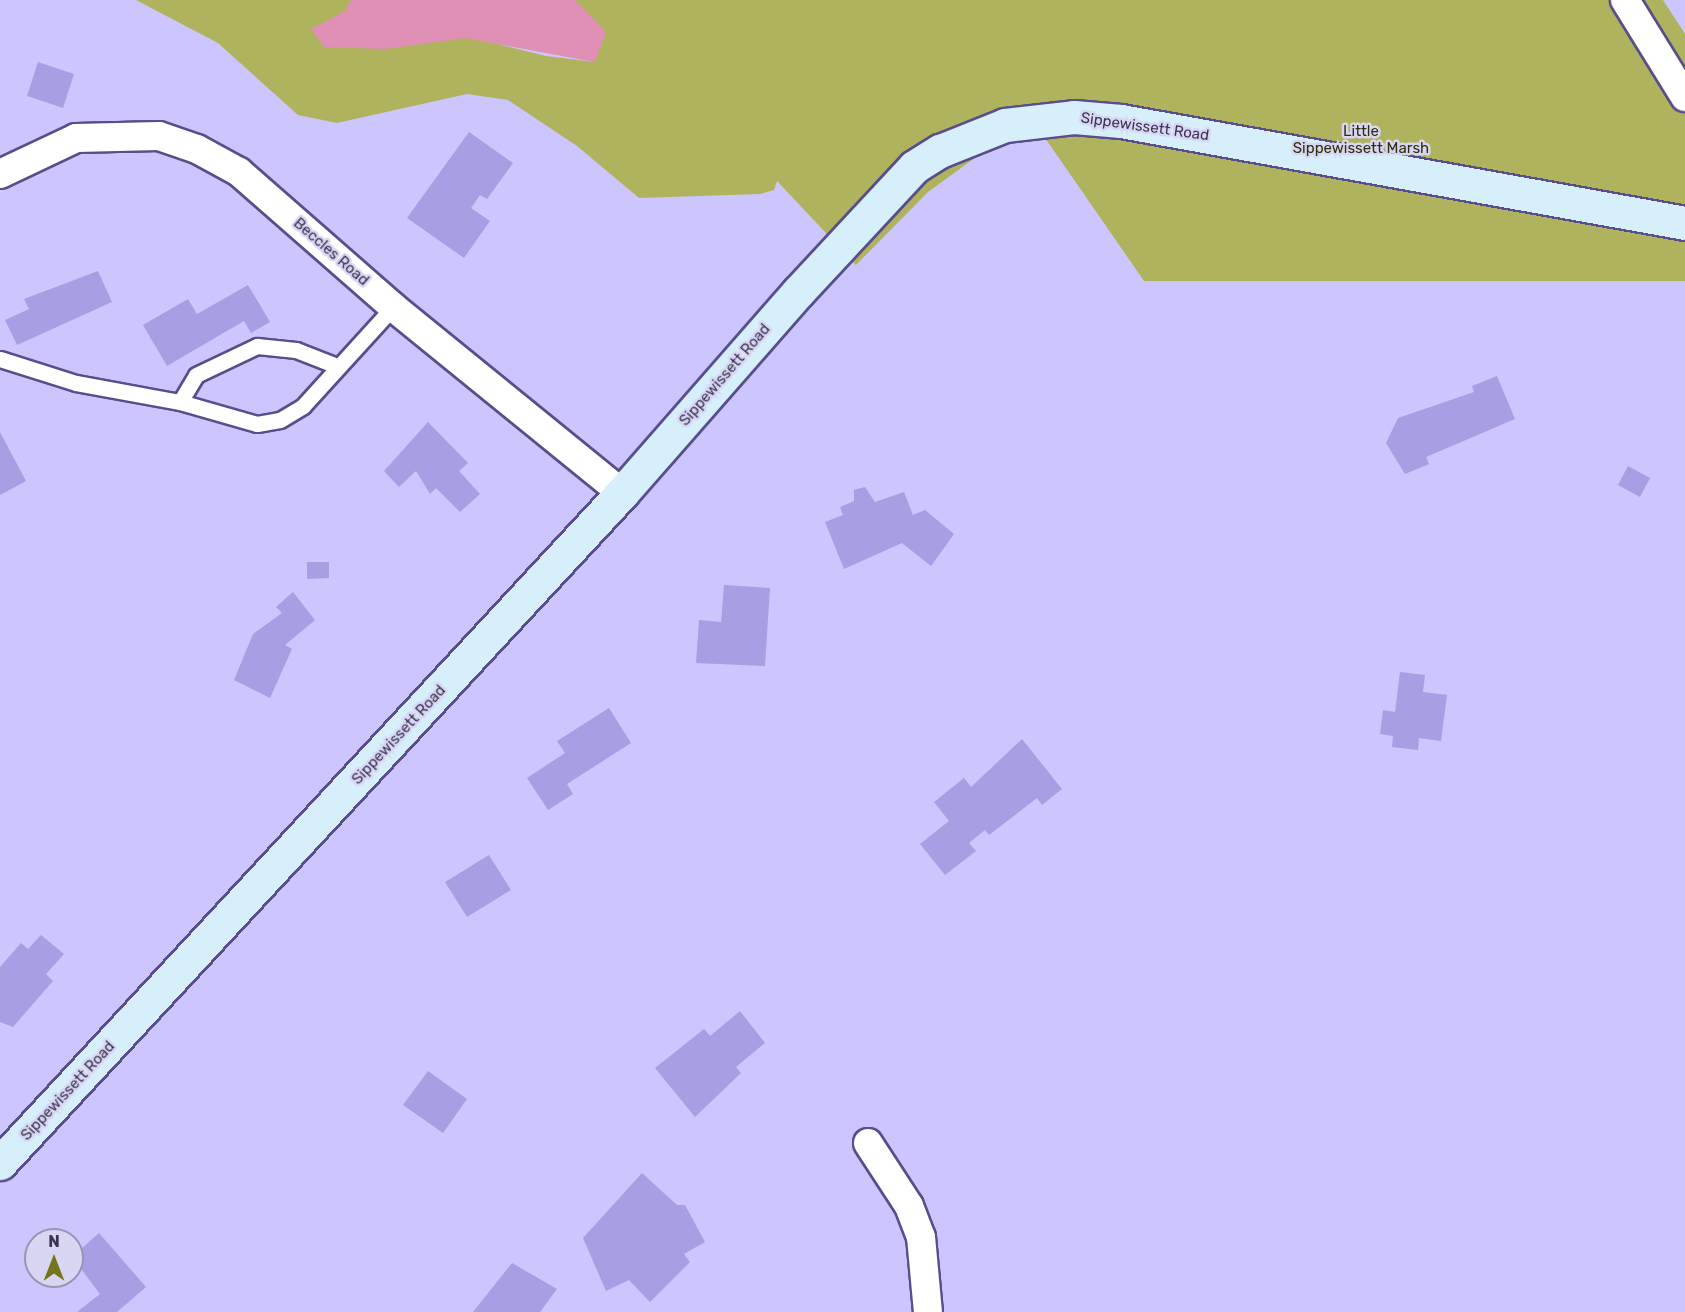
<!DOCTYPE html>
<html>
<head>
<meta charset="utf-8">
<style>
	body { margin:0 }
	#map { position:relative; width:1685px; height:1312px; overflow:hidden; background:#ccc5fe; font-family:Rubik,sans-serif }
	div>[style] { position:absolute }
	[style*='--x'] { left:calc(var(--x)*1px); top:calc(var(--y)*1px); width:calc(var(--w)*1px); rotate:calc(var(--a)*1deg) }
	.green>* { inset:0; background:#b0b35e }
	.water>* { inset:0; background:#e08fb5 }
	.building>* { inset:0; background:#a89ee3 }
	.roads { filter:drop-shadow(2px 0 #594d8c) drop-shadow(-2px 0 #594d8c) drop-shadow(0 2px #594d8c) drop-shadow(0 -2px #594d8c) }
	.lane>* { height:15px; margin:-7.5px; padding:0 7.5px; transform-origin:7.5px; border-radius:7.5px; background:#fff }
	.street>* { height:28px; margin:-14px; padding:0 14px; transform-origin:14px; border-radius:14px; background:#fff }
	.secondary>* { height:33px; margin:-16.5px; padding:0 16.5px; transform-origin:16.5px; border-radius:16.5px; background:#d6effb }
	span { translate:-50% -50%; white-space:nowrap; text-align:center; line-height:1.15; -webkit-text-stroke:5px #d9d6f3; paint-order:stroke }
	.street-label { font-size:15px; color:#393451 }
	.park-label { font-size:15px; color:#2e2f09 }
	.north { position:absolute; left:24px; top:1228px; width:60px; height:60px; box-sizing:border-box; background:#d9d6f3; border:2px solid #9995b2; border-radius:50%; rotate:0deg; font-size:16px; font-weight:700; line-height:24px; text-align:center; color:#393451 }
	.north::after { content:''; display:block; margin:auto; width:21px; height:27px; background:#74751c; clip-path:polygon(50% 0,100% 100%,50% 72%,0 100%) }
</style>
</head>
<body>
<div id="map">
	<div class="green">
		<i style="clip-path:polygon(evenodd,136px 0,1663px 0,1685px 34px,1685px 281px,1144px 281px,1034px 122px,1012px 131px,928px 192px,856px 265px,777px 181px,774px 190px,760px 194px,639px 198px,577px 146px,508px 100px,467px 94px,337px 123px,298px 115px,218px 43px,136px 0,490px 42px,595px 62px,546px 56px,490px 42px)"></i>
	</div>
	<div class="water">
		<i style="clip-path:polygon(351px 0,575px 0,606px 32px,595px 62px,465px 38px,385px 49px,324px 47px,311px 29px,345px 11px)"></i>
	</div>
	<div class="building">
		<i style="clip-path:polygon(38px 62px,74px 74px,63px 108px,27px 96px)"></i>
		<i style="clip-path:polygon(469px 132px,513px 163px,487px 199px,480px 195px,471px 208px,490px 221px,464px 258px,407px 218px)"></i>
		<i style="clip-path:polygon(98px 271px,112px 302px,17px 345px,5px 320px,29px 309px,24px 299px)"></i>
		<i style="clip-path:polygon(248px 285px,270px 322px,251px 333px,244px 321px,167px 366px,143px 325px,188px 299px,197px 314px)"></i>
		<i style="clip-path:polygon(1497px 376px,1515px 419px,1426px 457px,1429px 464px,1405px 474px,1386px 443px,1398px 418px,1474px 392px,1472px 386px)"></i>
		<i style="clip-path:polygon(428px 422px,468px 463px,459px 471px,480px 494px,460px 512px,436px 488px,430px 494px,416px 471px,399px 487px,384px 471px)"></i>
		<i style="clip-path:polygon(0 432px,26px 481px,0 495px)"></i>
		<i style="clip-path:polygon(1628px 466px,1650px 478px,1640px 497px,1618px 485px)"></i>
		<i style="clip-path:polygon(865px 487px,875px 502px,904px 492px,913px 515px,925px 510px,954px 534px,931px 566px,902px 543px,844px 569px,825px 522px,843px 515px,840px 507px,854px 501px,854px 490px)"></i>
		<i style="clip-path:polygon(307px 562px,329px 562px,329px 578px,307px 579px)"></i>
		<i style="clip-path:polygon(724px 585px,770px 588px,765px 666px,696px 663px,699px 620px,721px 622px)"></i>
		<i style="clip-path:polygon(293px 592px,315px 620px,285px 645px,292px 649px,270px 698px,234px 680px,253px 634px,282px 613px,276px 607px)"></i>
		<i style="clip-path:polygon(1400px 672px,1425px 675px,1423px 692px,1447px 695px,1441px 741px,1419px 738px,1418px 750px,1392px 747px,1393px 736px,1380px 734px,1383px 710px,1395px 712px)"></i>
		<i style="clip-path:polygon(609px 708px,631px 743px,567px 784px,573px 794px,548px 810px,527px 778px,565px 753px,557px 741px)"></i>
		<i style="clip-path:polygon(1022px 739px,1062px 789px,1042px 805px,1037px 798px,989px 835px,985px 830px,969px 843px,976px 851px,945px 875px,920px 844px,949px 821px,934px 802px,964px 778px,971px 787px)"></i>
		<i style="clip-path:polygon(489px 855px,511px 890px,467px 917px,445px 882px)"></i>
		<i style="clip-path:polygon(41px 935px,64px 954px,46px 974px,53px 981px,13px 1027px,0 1022px,0 967px,21px 943px,28px 949px)"></i>
		<i style="clip-path:polygon(740px 1011px,765px 1043px,736px 1067px,741px 1073px,695px 1117px,655px 1068px,704px 1029px,710px 1036px)"></i>
		<i style="clip-path:polygon(428px 1071px,467px 1099px,443px 1133px,403px 1105px)"></i>
		<i style="clip-path:polygon(642px 1173px,677px 1205px,685px 1205px,705px 1242px,684px 1254px,690px 1262px,650px 1302px,629px 1280px,606px 1291px,583px 1238px)"></i>
		<i style="clip-path:polygon(99px 1233px,146px 1287px,117px 1312px,77px 1312px,100px 1294px,72px 1257px)"></i>
		<i style="clip-path:polygon(512px 1263px,557px 1289px,540px 1312px,473px 1312px)"></i>
	</div>
	<div class="roads">
		<div class="lane">
			<i style="--x:0;--y:359;--w:80;--a:17.5"></i>
			<i style="--x:76;--y:383;--w:106;--a:10.4"></i>
			<i style="--x:180;--y:402;--w:80;--a:15.9"></i>
			<i style="--x:257;--y:424;--w:23;--a:-10"></i>
			<i style="--x:280;--y:420;--w:27;--a:-31"></i>
			<i style="--x:303;--y:406;--w:134;--a:-47.7"></i>
			<i style="--x:180;--y:402;--w:31;--a:-59"></i>
			<i style="--x:196;--y:375;--w:68;--a:-25.4"></i>
			<i style="--x:257;--y:346;--w:39;--a:6"></i>
			<i style="--x:296;--y:350;--w:44;--a:21.3"></i>
		</div>
		<div class="street">
			<i style="--x:1625;--y:0;--w:114;--a:58.3"></i>
			<i style="--x:0;--y:174;--w:84;--a:-25.3"></i>
			<i style="--x:76;--y:138;--w:83;--a:-1.4"></i>
			<i style="--x:159;--y:136;--w:40;--a:18.9"></i>
			<i style="--x:197;--y:149;--w:48;--a:28.7"></i>
			<i style="--x:239;--y:172;--w:205;--a:41.2"></i>
			<i style="--x:393;--y:307;--w:295;--a:39.1"></i>
			<i style="--x:868;--y:1143;--w:75;--a:56.9"></i>
			<i style="--x:909;--y:1206;--w:33;--a:69"></i>
			<i style="--x:921;--y:1237;--w:75;--a:84.7"></i>
		</div>
		<div class="secondary">
			<i style="--x:0;--y:1163;--w:914;--a:-47.13"></i>
			<i style="--x:622;--y:493;--w:267;--a:-48.8"></i>
			<i style="--x:798;--y:292;--w:171;--a:-47.1"></i>
			<i style="--x:914;--y:167;--w:31;--a:-32"></i>
			<i style="--x:940;--y:151;--w:70;--a:-21.8"></i>
			<i style="--x:1005;--y:125;--w:69;--a:-6.6"></i>
			<i style="--x:1074;--y:117;--w:47;--a:4.9"></i>
			<i style="--x:1121;--y:121;--w:573;--a:10.25"></i>
		</div>
	</div>
	<div class="street-label">
		<span style="left:1145px;top:127px;rotate:8deg">Sippewissett Road</span>
		<span style="left:331px;top:252px;rotate:41deg">Beccles Road</span>
		<span style="left:725px;top:375px;rotate:-49deg">Sippewissett Road</span>
		<span style="left:399px;top:735px;rotate:-47deg">Sippewissett Road</span>
		<span style="left:68px;top:1091px;rotate:-47deg">Sippewissett Road</span>
	</div>
	<div class="park-label">
		<span style="left:1361px;top:140px">Little<br>Sippewissett Marsh</span>
	</div>
	<div class="north">N</div>
</div>
</body>
</html>
